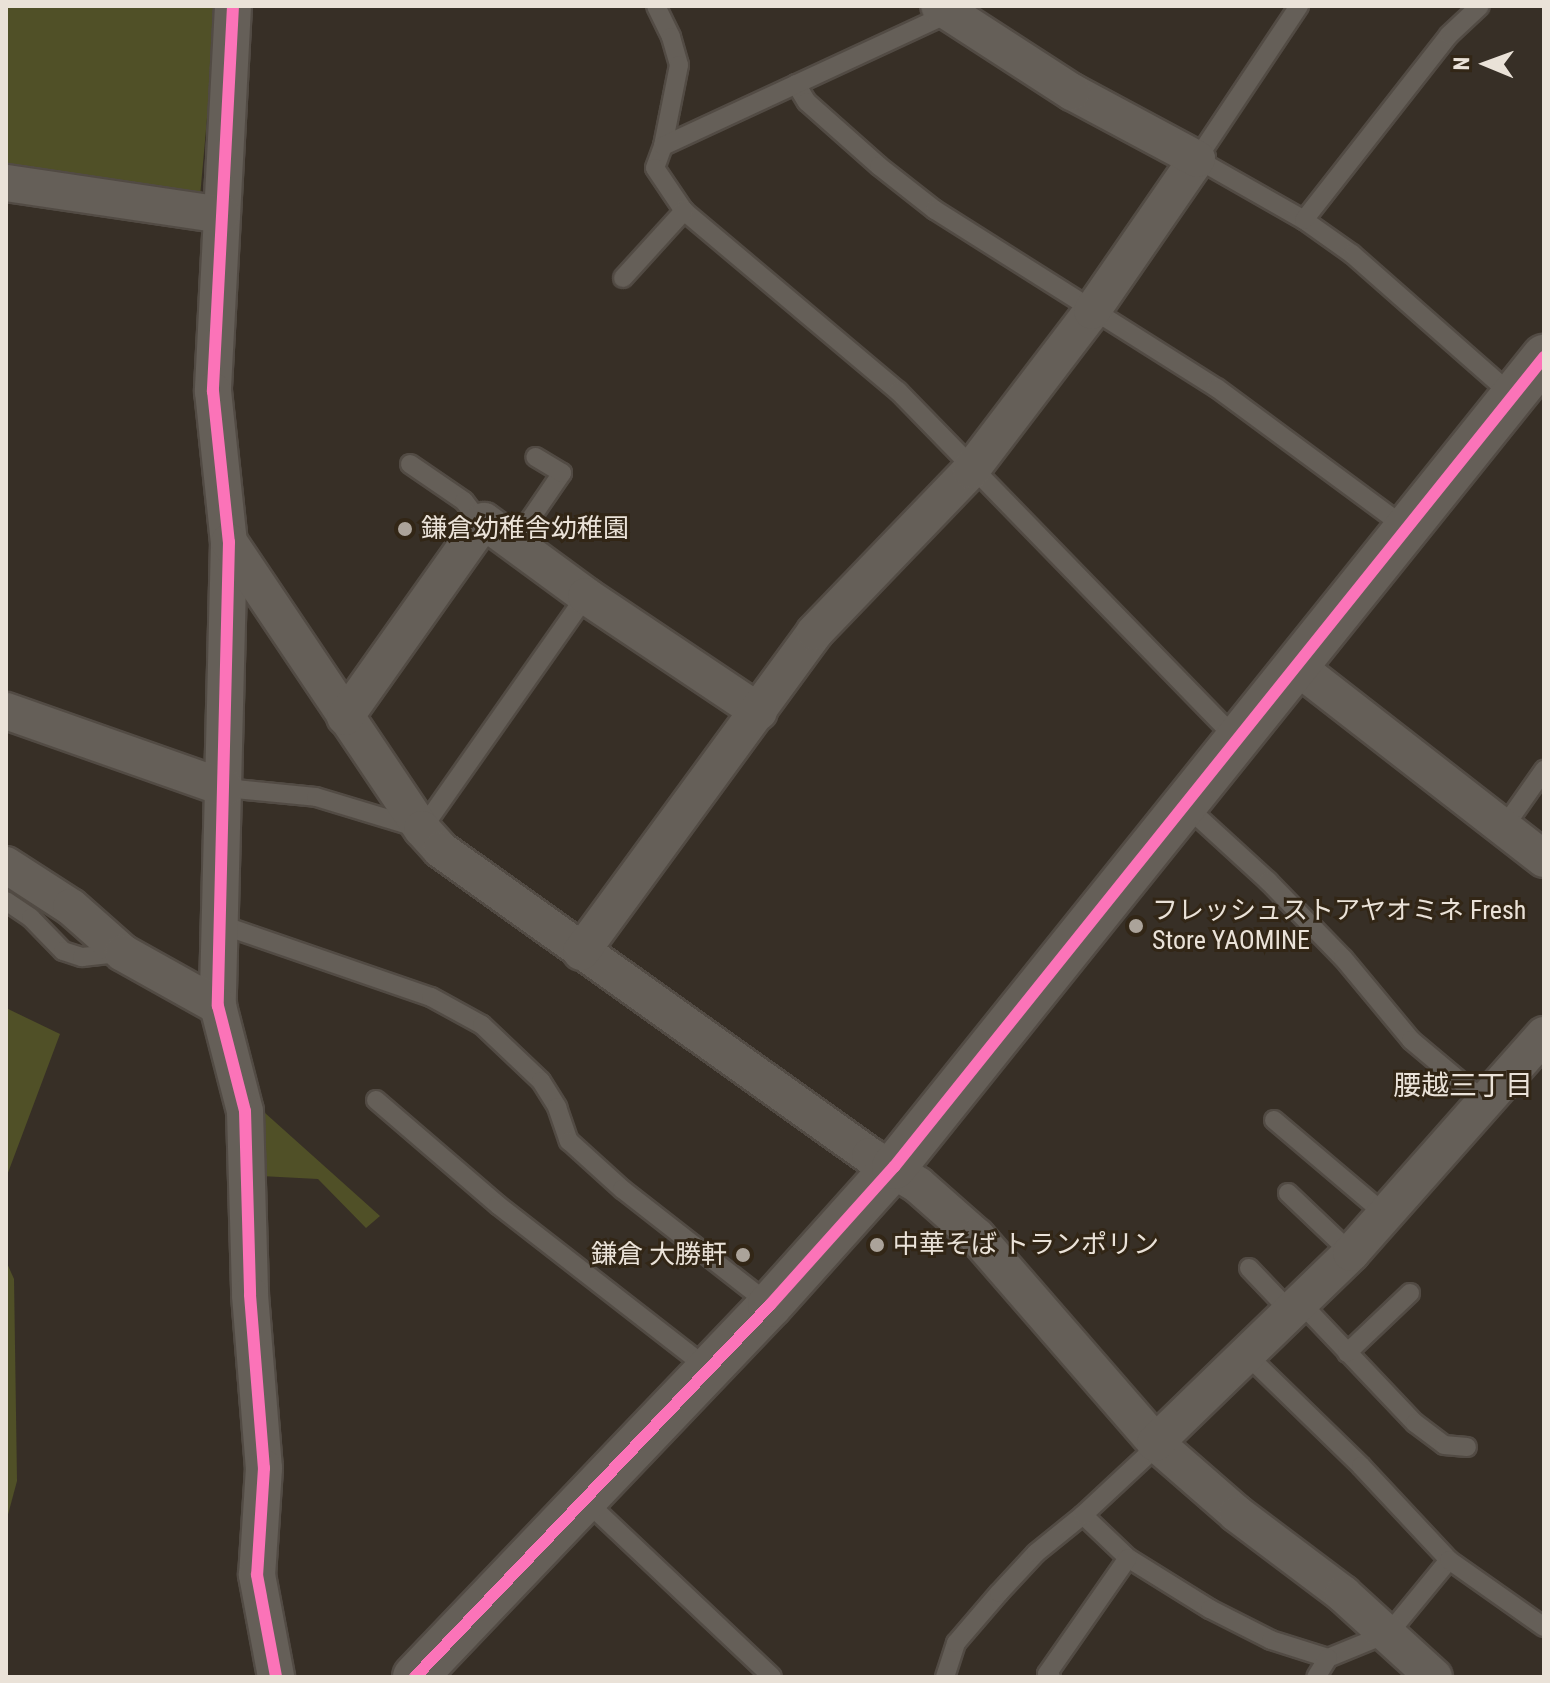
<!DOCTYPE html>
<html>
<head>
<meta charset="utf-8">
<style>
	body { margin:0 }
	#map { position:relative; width:1550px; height:1683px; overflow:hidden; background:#372f26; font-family:"Roboto Condensed","Noto Sans JP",sans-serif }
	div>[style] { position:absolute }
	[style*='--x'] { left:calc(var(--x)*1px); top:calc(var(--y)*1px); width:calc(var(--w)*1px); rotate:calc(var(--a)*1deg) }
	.green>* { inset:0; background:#505027 }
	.roads { filter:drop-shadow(2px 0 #524b44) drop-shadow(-2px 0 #524b44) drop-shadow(0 2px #524b44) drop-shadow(0 -2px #524b44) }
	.lane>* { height:18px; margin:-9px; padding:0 9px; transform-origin:9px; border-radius:9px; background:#655f58 }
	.street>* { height:36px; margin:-18px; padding:0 18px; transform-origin:18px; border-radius:18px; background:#655f58 }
	.secondary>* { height:44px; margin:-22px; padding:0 22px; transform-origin:22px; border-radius:22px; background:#655f58 }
	.tram>* { height:2px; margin:-1px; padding:0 1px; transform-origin:1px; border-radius:1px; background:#6f6a62 }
	.cycleway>* { height:12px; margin:-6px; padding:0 6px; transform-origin:6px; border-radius:6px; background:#fb73b8 }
	.dots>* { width:22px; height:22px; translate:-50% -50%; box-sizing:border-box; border:4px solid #322616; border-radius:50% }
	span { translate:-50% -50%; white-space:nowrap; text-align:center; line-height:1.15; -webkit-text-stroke:6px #322616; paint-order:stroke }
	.poi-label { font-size:26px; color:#eae2d8 }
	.left { translate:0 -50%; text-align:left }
	.right { translate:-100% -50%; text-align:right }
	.neighbourhood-label { font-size:28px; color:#eae2d8 }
	.frame { position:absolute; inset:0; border:8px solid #eae2d8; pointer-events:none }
	.north { position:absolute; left:1446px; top:24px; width:80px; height:80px; -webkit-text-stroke:6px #322616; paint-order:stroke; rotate:271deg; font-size:22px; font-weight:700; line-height:32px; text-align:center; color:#eae2d8 }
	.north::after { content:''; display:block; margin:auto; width:28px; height:36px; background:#eae2d8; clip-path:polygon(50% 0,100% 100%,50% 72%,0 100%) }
</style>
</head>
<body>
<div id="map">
	<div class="green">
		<i style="clip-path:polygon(6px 6px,217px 6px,200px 197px,6px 173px)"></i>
		<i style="clip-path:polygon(6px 1008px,60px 1034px,6px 1178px)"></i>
		<i style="clip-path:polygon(255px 1104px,380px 1216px,366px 1228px,318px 1179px,261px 1176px)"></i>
		<i style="clip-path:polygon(6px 1261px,14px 1279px,17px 1481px,6px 1522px)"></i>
	</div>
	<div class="roads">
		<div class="lane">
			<i style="--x:656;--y:6;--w:34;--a:64"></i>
			<i style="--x:671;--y:37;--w:29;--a:74"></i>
			<i style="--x:679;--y:65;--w:83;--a:101.2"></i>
			<i style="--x:663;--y:146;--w:23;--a:110"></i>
			<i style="--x:655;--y:168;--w:52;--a:56"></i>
			<i style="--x:684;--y:211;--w:280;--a:40.1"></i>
			<i style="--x:898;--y:391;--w:487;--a:45.8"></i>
			<i style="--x:1299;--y:6;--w:184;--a:123.7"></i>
			<i style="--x:1197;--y:159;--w:123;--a:29.7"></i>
			<i style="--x:1304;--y:220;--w:59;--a:35.3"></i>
			<i style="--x:1352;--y:254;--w:213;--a:41.4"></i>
			<i style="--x:796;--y:84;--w:21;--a:59"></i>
			<i style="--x:807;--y:102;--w:96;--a:41.6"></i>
			<i style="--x:879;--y:166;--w:71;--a:38.2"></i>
			<i style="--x:935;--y:210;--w:333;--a:32.3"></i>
			<i style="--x:1217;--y:388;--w:235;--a:36.5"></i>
			<i style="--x:663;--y:146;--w:314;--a:-24.9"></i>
			<i style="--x:1304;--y:220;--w:235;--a:-51.9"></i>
			<i style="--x:1449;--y:35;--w:42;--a:-43.1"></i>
			<i style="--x:623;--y:278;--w:91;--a:-47.7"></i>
			<i style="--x:410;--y:464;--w:65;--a:34.4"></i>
			<i style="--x:464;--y:501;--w:26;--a:53"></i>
			<i style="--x:514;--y:543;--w:85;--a:-55.6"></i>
			<i style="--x:562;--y:473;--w:31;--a:-149"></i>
			<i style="--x:225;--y:788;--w:91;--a:5.6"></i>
			<i style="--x:316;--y:797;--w:111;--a:16.8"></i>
			<i style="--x:422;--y:829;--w:285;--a:-54.9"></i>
			<i style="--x:1185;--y:805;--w:113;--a:42.5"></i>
			<i style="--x:1268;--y:881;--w:107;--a:45.8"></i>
			<i style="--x:1343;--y:958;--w:107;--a:50.3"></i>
			<i style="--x:1411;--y:1040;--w:98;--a:40"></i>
			<i style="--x:1504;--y:827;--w:70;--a:-54.9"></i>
			<i style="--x:6;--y:901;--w:30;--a:34"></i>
			<i style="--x:31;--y:918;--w:46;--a:45.9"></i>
			<i style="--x:63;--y:951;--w:20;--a:18"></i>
			<i style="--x:82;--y:957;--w:39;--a:-6"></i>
			<i style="--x:219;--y:924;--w:224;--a:19"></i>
			<i style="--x:431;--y:997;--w:58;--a:28.8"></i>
			<i style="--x:482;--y:1025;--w:81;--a:43.5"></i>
			<i style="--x:541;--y:1081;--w:31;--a:58"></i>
			<i style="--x:557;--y:1107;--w:36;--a:71"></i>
			<i style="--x:569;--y:1141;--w:72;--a:42.2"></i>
			<i style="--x:622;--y:1189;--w:187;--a:38"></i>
			<i style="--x:376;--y:1100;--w:161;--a:40.7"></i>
			<i style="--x:498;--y:1205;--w:267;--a:37.9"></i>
			<i style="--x:1274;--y:1120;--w:147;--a:40.3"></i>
			<i style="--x:1288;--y:1193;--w:87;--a:43.6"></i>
			<i style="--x:1249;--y:1268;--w:59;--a:46.4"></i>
			<i style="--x:1300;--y:1302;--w:167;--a:46.5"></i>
			<i style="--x:1415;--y:1423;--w:36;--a:37"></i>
			<i style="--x:1444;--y:1445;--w:23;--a:5"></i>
			<i style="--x:1347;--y:1353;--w:87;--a:-43.6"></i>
			<i style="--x:1246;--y:1354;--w:161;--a:44.2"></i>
			<i style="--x:1361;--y:1466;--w:129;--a:46.9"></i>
			<i style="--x:1449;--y:1560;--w:94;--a:129.4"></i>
			<i style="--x:1389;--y:1633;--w:66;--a:157.7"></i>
			<i style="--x:585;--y:1500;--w:257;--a:43.4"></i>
			<i style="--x:1083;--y:1515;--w:62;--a:43.7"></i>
			<i style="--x:1128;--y:1558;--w:97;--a:31.9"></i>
			<i style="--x:1210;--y:1609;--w:68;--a:26.9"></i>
			<i style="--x:1271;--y:1640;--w:60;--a:17.5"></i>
			<i style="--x:1328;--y:1658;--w:22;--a:122"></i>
			<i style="--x:1449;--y:1560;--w:116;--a:35.2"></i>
			<i style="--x:945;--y:1677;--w:36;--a:-72"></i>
			<i style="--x:956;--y:1643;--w:66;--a:-49.3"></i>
			<i style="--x:999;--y:1593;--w:54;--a:-47.2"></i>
			<i style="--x:1036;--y:1553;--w:60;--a:-39"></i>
			<i style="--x:1083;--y:1515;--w:103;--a:-43"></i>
			<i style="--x:1051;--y:1677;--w:5;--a:-143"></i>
			<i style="--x:1047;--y:1674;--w:141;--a:-55.1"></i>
		</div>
		<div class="street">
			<i style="--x:233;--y:6;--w:386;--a:93"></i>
			<i style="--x:213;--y:391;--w:152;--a:84"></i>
			<i style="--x:229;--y:542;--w:464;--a:91.4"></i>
			<i style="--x:218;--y:1006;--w:108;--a:75.6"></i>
			<i style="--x:245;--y:1111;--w:184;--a:88.4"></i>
			<i style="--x:250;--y:1295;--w:174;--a:85.4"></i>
			<i style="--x:264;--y:1468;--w:107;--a:93.7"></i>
			<i style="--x:257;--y:1575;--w:104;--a:79.4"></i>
			<i style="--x:6;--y:183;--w:218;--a:8.4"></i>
			<i style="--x:229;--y:542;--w:346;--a:56.1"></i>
			<i style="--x:422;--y:829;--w:28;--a:48"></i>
			<i style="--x:441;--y:850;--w:527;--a:35.5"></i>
			<i style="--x:870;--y:1156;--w:56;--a:31.1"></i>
			<i style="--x:918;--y:1185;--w:79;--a:41.4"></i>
			<i style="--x:977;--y:1237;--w:276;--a:49"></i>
			<i style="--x:1158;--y:1445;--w:105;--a:41.1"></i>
			<i style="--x:1237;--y:1514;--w:133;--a:37"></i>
			<i style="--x:1343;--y:1594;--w:123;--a:42.4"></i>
			<i style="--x:1296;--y:666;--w:314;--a:37.9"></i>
			<i style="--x:6;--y:711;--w:232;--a:19.4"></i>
			<i style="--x:345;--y:717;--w:240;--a:-54.7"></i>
			<i style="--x:484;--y:521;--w:127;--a:36.3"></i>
			<i style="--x:586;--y:596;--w:208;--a:33.8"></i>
			<i style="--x:6;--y:865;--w:77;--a:32.9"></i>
			<i style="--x:71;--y:907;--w:69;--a:41.5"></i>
			<i style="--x:123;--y:953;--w:109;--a:29.2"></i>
			<i style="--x:581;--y:952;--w:396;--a:-53.8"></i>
			<i style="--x:815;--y:632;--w:225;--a:-46.1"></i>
			<i style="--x:971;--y:470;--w:200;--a:-52.7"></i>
			<i style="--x:1092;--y:311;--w:185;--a:-55.4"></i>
			<i style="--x:1197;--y:159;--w:142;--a:-151.8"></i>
			<i style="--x:1072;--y:92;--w:158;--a:-147.1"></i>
			<i style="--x:1155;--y:1443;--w:273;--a:-44.1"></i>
			<i style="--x:1351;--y:1253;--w:291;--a:-48.5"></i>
		</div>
		<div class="secondary">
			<i style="--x:415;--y:1677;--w:514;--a:-46.34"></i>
			<i style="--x:770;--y:1305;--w:186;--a:-48.1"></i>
			<i style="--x:894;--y:1167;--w:1039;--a:-51.25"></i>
		</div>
	</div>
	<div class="tram">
		<i style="--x:415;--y:1677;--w:514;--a:-46.34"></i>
		<i style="--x:770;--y:1305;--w:186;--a:-48.1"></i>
		<i style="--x:894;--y:1167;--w:1039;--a:-51.25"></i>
	</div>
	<div class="cycleway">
		<i style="--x:233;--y:6;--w:386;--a:93"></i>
		<i style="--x:213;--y:391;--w:152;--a:84"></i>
		<i style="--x:229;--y:542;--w:464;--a:91.4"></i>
		<i style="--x:218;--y:1006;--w:108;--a:75.6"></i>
		<i style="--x:245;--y:1111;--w:184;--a:88.4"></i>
		<i style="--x:250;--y:1295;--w:174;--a:85.4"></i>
		<i style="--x:264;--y:1468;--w:107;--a:93.7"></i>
		<i style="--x:257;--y:1575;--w:104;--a:79.4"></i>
		<i style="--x:415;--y:1677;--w:514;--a:-46.34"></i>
		<i style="--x:770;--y:1305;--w:186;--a:-48.1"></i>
		<i style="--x:894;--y:1167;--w:1039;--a:-51.25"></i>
	</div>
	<div class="dots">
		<i style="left:405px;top:529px;background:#aba39a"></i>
		<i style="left:1136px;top:926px;background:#aba39a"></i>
		<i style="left:877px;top:1245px;background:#aba39a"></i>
		<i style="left:743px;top:1255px;background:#aba39a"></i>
	</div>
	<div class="poi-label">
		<span class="left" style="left:421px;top:529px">鎌倉幼稚舎幼稚園</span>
		<span class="left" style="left:1152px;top:926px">フレッシュストアヤオミネ Fresh<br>Store YAOMINE</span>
		<span class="left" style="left:893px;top:1245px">中華そば トランポリン</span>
		<span class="right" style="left:727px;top:1255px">鎌倉 大勝軒</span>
	</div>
	<div class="neighbourhood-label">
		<span style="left:1463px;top:1086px">腰越三丁目</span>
	</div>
	<div class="frame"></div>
	<div class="north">N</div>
</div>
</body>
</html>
